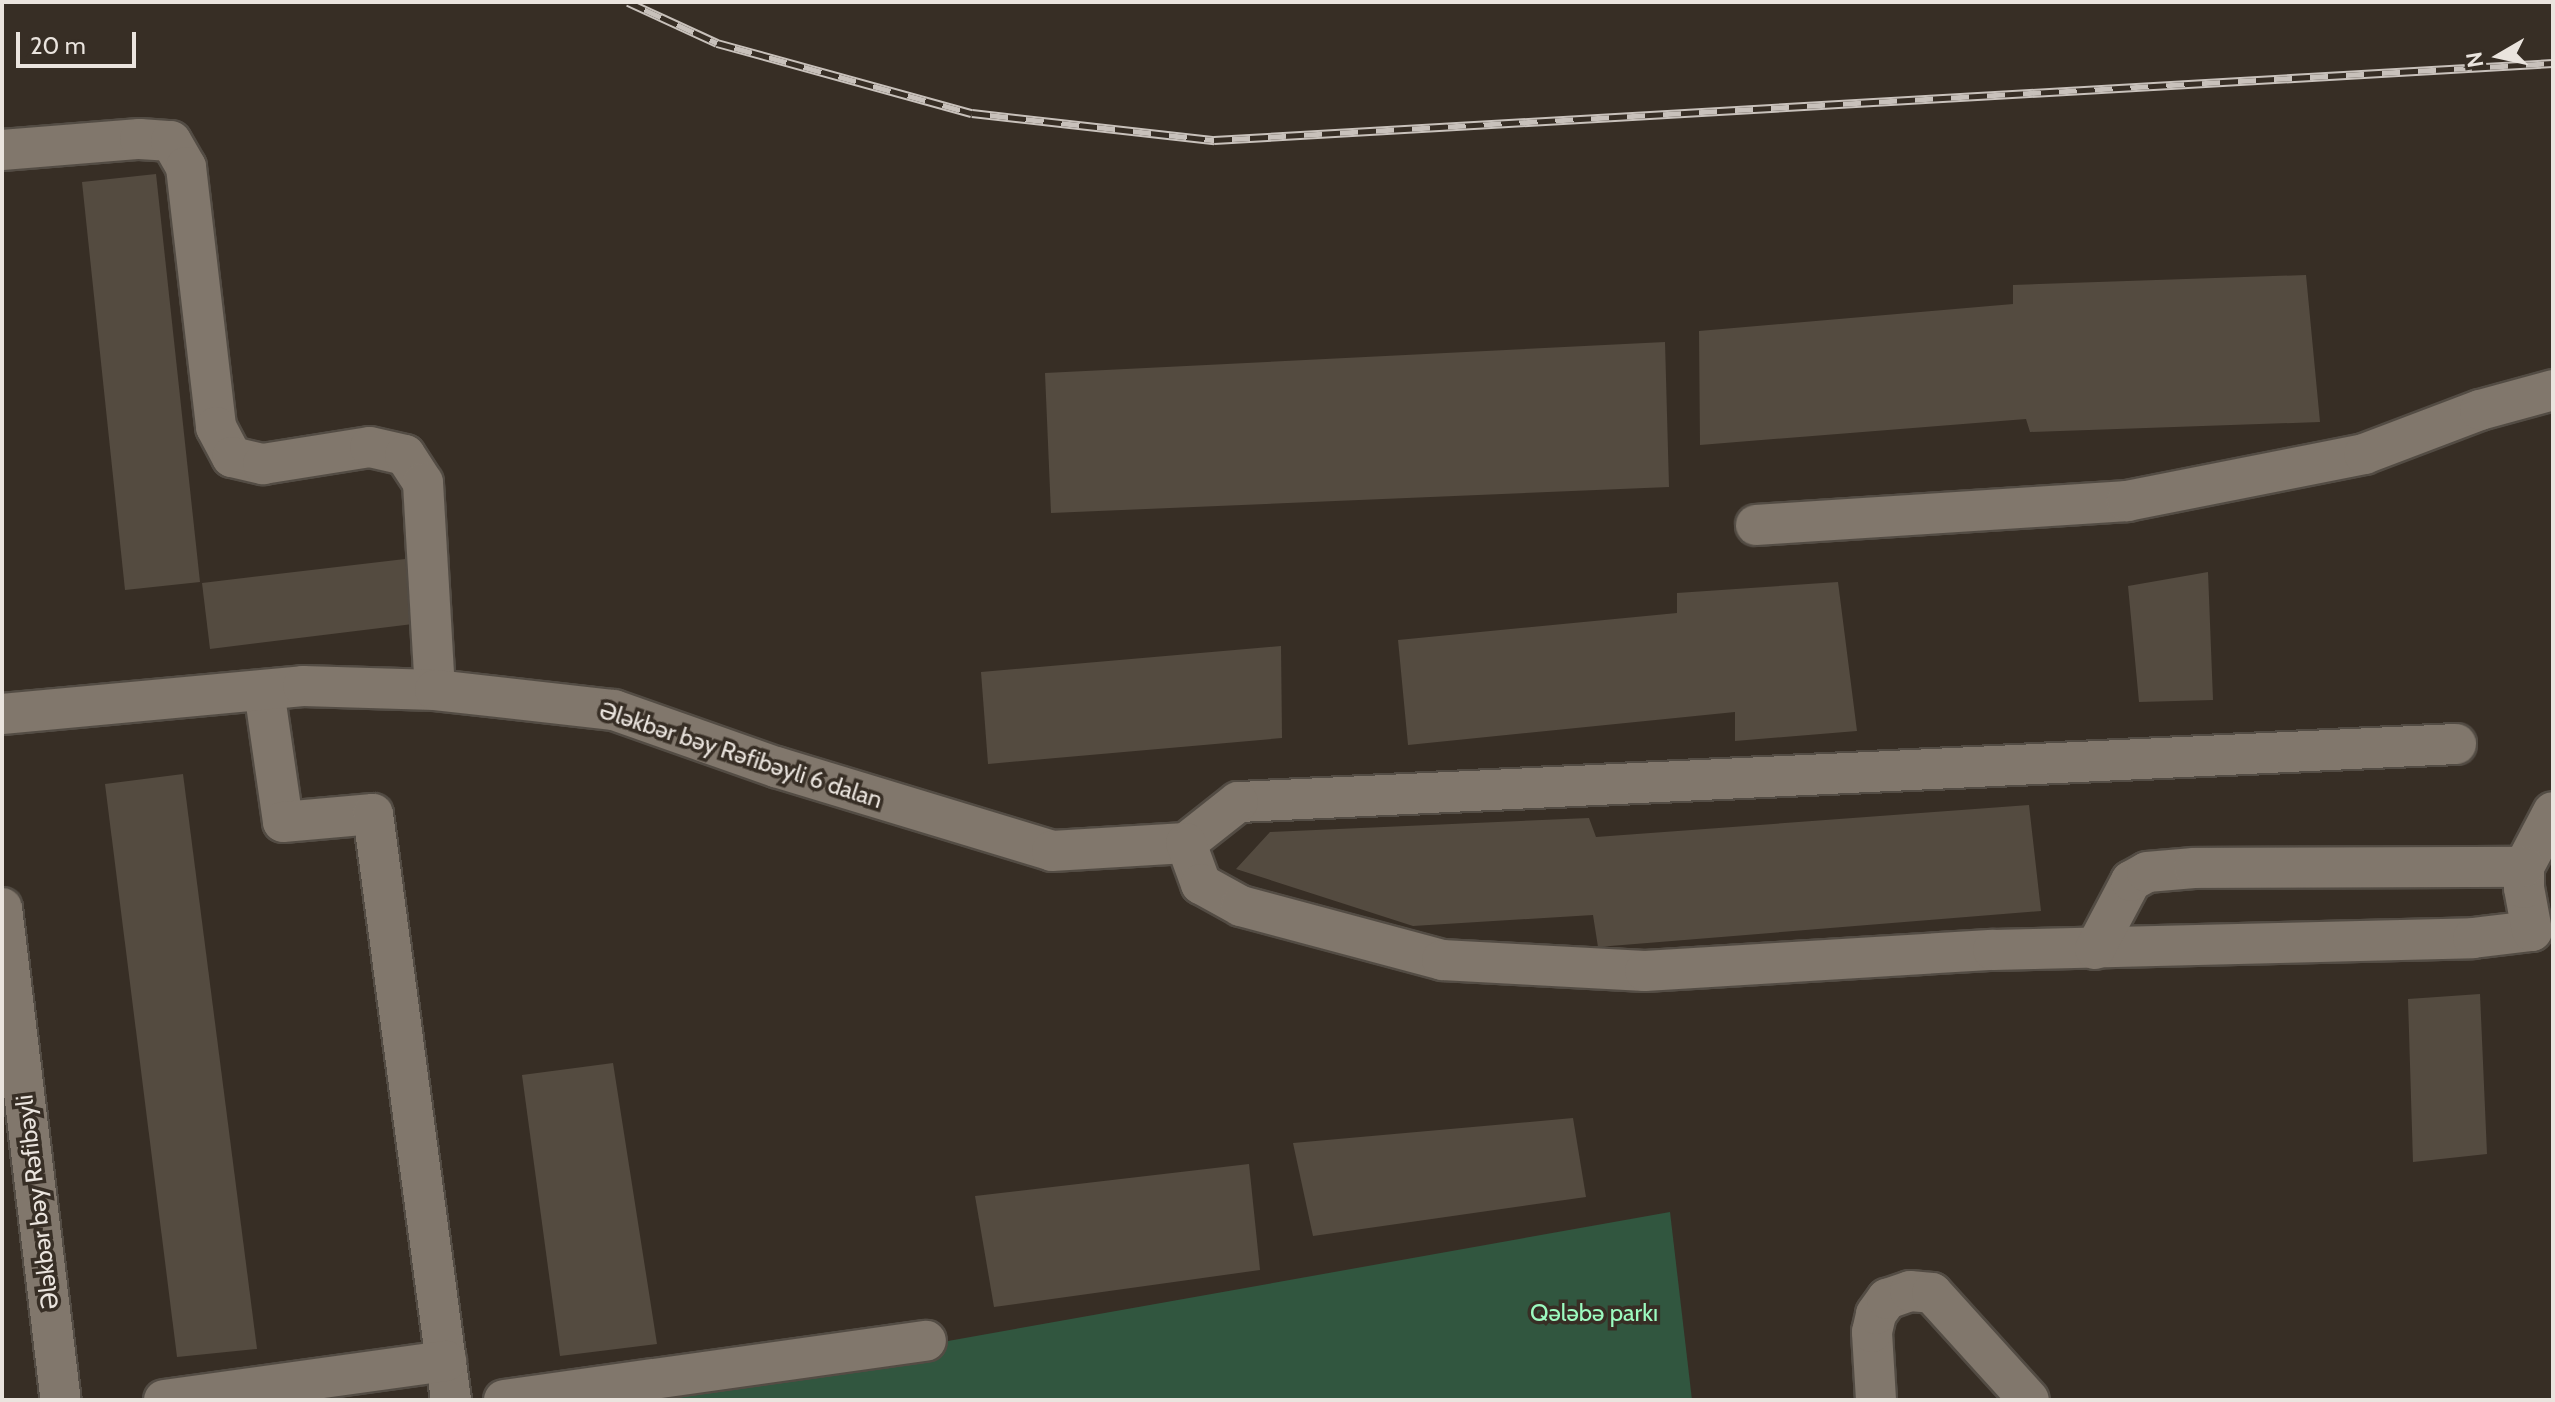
<!DOCTYPE html>
<html>
<head>
<meta charset="utf-8">
<style>
	body { margin:0 }
	#map { position:relative; width:2555px; height:1402px; overflow:hidden; background:#372e25; font-family:Cabin,sans-serif }
	div>[style] { position:absolute }
	[style*='--x'] { left:calc(var(--x)*1px); top:calc(var(--y)*1px); width:calc(var(--w)*1px); rotate:calc(var(--a)*1deg) }
	.green>* { inset:0; background:#31563f }
	.building>* { inset:0; background:#544b40 }
	.roads { filter:drop-shadow(2px 0 #534c44) drop-shadow(-2px 0 #534c44) drop-shadow(0 2px #534c44) drop-shadow(0 -2px #534c44) }
	.minor>* { height:40px; margin:-20px; padding:0 20px; transform-origin:20px; border-radius:20px; background:#81776c }
	.rail>* { height:9px; margin-top:-4.5px; transform-origin:0; background:repeating-linear-gradient(90deg,#372e25 0 18px,#c8c1bb 0 36px); box-sizing:border-box; border-block:2px solid #c8c1bb }
	span { translate:-50% -50%; white-space:nowrap; text-align:center; line-height:1.15; -webkit-text-stroke:7px #372e25; paint-order:stroke }
	.street-label { font-size:24px; color:#eae4de }
	.park-label { font-size:24px; color:#9cfbc0 }
	.frame { position:absolute; inset:0; border:4px solid #eae4de; pointer-events:none }
	.north { position:absolute; left:2459px; top:16px; width:80px; height:80px; -webkit-text-stroke:6px #372e25; paint-order:stroke; rotate:261deg; font-size:22px; font-weight:700; line-height:32px; text-align:center; color:#eae4de }
	.north::after { content:''; display:block; margin:auto; width:28px; height:36px; background:#eae4de; clip-path:polygon(50% 0,100% 100%,50% 72%,0 100%) }
	.scale { position:absolute; left:16px; top:32px; width:120px; height:36px; box-sizing:border-box; border:4px solid #eae4de; border-top:0; padding-left:10px; font-size:24px; line-height:28px; white-space:nowrap; color:#eae4de; -webkit-text-stroke:6px #372e25; paint-order:stroke }
</style>
</head>
<body>
<div id="map">
	<div class="green">
		<i style="clip-path:polygon(1670px 1212px,1692px 1400px,618px 1400px)"></i>
	</div>
	<div class="building">
		<i style="clip-path:polygon(156px 174px,200px 582px,125px 590px,82px 182px)"></i>
		<i style="clip-path:polygon(2306px 275px,2320px 422px,2030px 432px,2026px 419px,1700px 445px,1699px 331px,2013px 304px,2013px 285px)"></i>
		<i style="clip-path:polygon(1665px 342px,1669px 487px,1051px 513px,1045px 373px)"></i>
		<i style="clip-path:polygon(405px 559px,413px 624px,210px 649px,202px 583px)"></i>
		<i style="clip-path:polygon(2208px 572px,2213px 700px,2139px 702px,2128px 586px)"></i>
		<i style="clip-path:polygon(1838px 582px,1857px 731px,1735px 741px,1735px 712px,1408px 745px,1398px 640px,1677px 613px,1677px 593px)"></i>
		<i style="clip-path:polygon(1281px 646px,1282px 738px,988px 764px,981px 672px)"></i>
		<i style="clip-path:polygon(183px 774px,257px 1349px,177px 1357px,105px 784px)"></i>
		<i style="clip-path:polygon(2029px 805px,2041px 911px,1598px 947px,1593px 915px,1413px 926px,1236px 869px,1270px 832px,1589px 818px,1596px 837px)"></i>
		<i style="clip-path:polygon(2480px 994px,2487px 1154px,2413px 1162px,2408px 999px)"></i>
		<i style="clip-path:polygon(613px 1063px,657px 1344px,560px 1356px,522px 1075px)"></i>
		<i style="clip-path:polygon(1573px 1118px,1586px 1197px,1313px 1236px,1293px 1143px)"></i>
		<i style="clip-path:polygon(1249px 1164px,1260px 1270px,994px 1307px,975px 1196px)"></i>
	</div>
	<div class="roads">
		<div class="minor">
			<i style="--x:2;--y:150;--w:138;--a:-4.6"></i>
			<i style="--x:140;--y:139;--w:31;--a:4"></i>
			<i style="--x:171;--y:141;--w:30;--a:60"></i>
			<i style="--x:186;--y:167;--w:262;--a:83.4"></i>
			<i style="--x:216;--y:427;--w:34;--a:62"></i>
			<i style="--x:232;--y:457;--w:32;--a:13"></i>
			<i style="--x:263;--y:464;--w:108;--a:-9"></i>
			<i style="--x:370;--y:447;--w:36;--a:13"></i>
			<i style="--x:405;--y:455;--w:33;--a:57"></i>
			<i style="--x:423;--y:483;--w:207;--a:86.7"></i>
			<i style="--x:1756;--y:525;--w:372;--a:-3.7"></i>
			<i style="--x:2127;--y:501;--w:242;--a:-11.2"></i>
			<i style="--x:2364;--y:454;--w:124;--a:-20.8"></i>
			<i style="--x:2480;--y:410;--w:76;--a:-15.3"></i>
			<i style="--x:264;--y:690;--w:133;--a:81.8"></i>
			<i style="--x:283;--y:822;--w:90;--a:-5.1"></i>
			<i style="--x:373;--y:814;--w:591;--a:82.42"></i>
			<i style="--x:2;--y:714;--w:302;--a:-5.3"></i>
			<i style="--x:303;--y:686;--w:132;--a:1.7"></i>
			<i style="--x:435;--y:690;--w:180;--a:6.4"></i>
			<i style="--x:614;--y:710;--w:172;--a:19.4"></i>
			<i style="--x:776;--y:767;--w:288;--a:16.9"></i>
			<i style="--x:1052;--y:851;--w:134;--a:-3.4"></i>
			<i style="--x:2456;--y:744;--w:1219;--a:177.27"></i>
			<i style="--x:1238;--y:802;--w:66;--a:141.7"></i>
			<i style="--x:1186;--y:843;--w:44;--a:69.9"></i>
			<i style="--x:1201;--y:884;--w:46;--a:28.8"></i>
			<i style="--x:1241;--y:906;--w:208;--a:15"></i>
			<i style="--x:1442;--y:960;--w:203;--a:3.1"></i>
			<i style="--x:1645;--y:971;--w:349;--a:-3.5"></i>
			<i style="--x:1993;--y:950;--w:480;--a:-1.4"></i>
			<i style="--x:2473;--y:938;--w:59;--a:-6.8"></i>
			<i style="--x:2532;--y:931;--w:44;--a:-100.5"></i>
			<i style="--x:2524;--y:888;--w:21;--a:-90"></i>
			<i style="--x:2524;--y:867;--w:62;--a:-62.2"></i>
			<i style="--x:2;--y:908;--w:496;--a:83.2"></i>
			<i style="--x:2095;--y:949;--w:77;--a:-62.1"></i>
			<i style="--x:2131;--y:881;--w:18;--a:-29"></i>
			<i style="--x:2147;--y:872;--w:47;--a:-4.9"></i>
			<i style="--x:2194;--y:868;--w:330;--a:-0.2"></i>
			<i style="--x:164;--y:1400;--w:285;--a:-7.9"></i>
			<i style="--x:504;--y:1400;--w:426;--a:-8"></i>
			<i style="--x:1876;--y:1400;--w:68;--a:-93.4"></i>
			<i style="--x:1872;--y:1332;--w:18;--a:-77"></i>
			<i style="--x:1876;--y:1314;--w:19;--a:-54"></i>
			<i style="--x:1887;--y:1299;--w:24;--a:-19"></i>
			<i style="--x:1910;--y:1291;--w:22;--a:5"></i>
			<i style="--x:1932;--y:1293;--w:144;--a:47.8"></i>
		</div>
	</div>
	<div class="rail">
		<i style="--x:628;--y:2;--w:98;--a:24.7"></i>
		<i style="--x:717;--y:43;--w:264;--a:15.4"></i>
		<i style="--x:972;--y:113;--w:244;--a:6.4"></i>
		<i style="--x:1214;--y:140;--w:1341;--a:-3.29"></i>
	</div>
	<div class="street-label">
		<span style="left:741px;top:755px;rotate:18deg">Ələkbər bəy Rəfibəyli 6 dalan</span>
		<span style="left:37px;top:1202px;rotate:-97deg">Ələkbər bəy Rəfibəyli</span>
	</div>
	<div class="park-label">
		<span style="left:1594px;top:1313px">Qələbə parkı</span>
	</div>
	<div class="frame"></div>
	<div class="north">N</div>
	<div class="scale">20 m</div>
</div>
</body>
</html>
